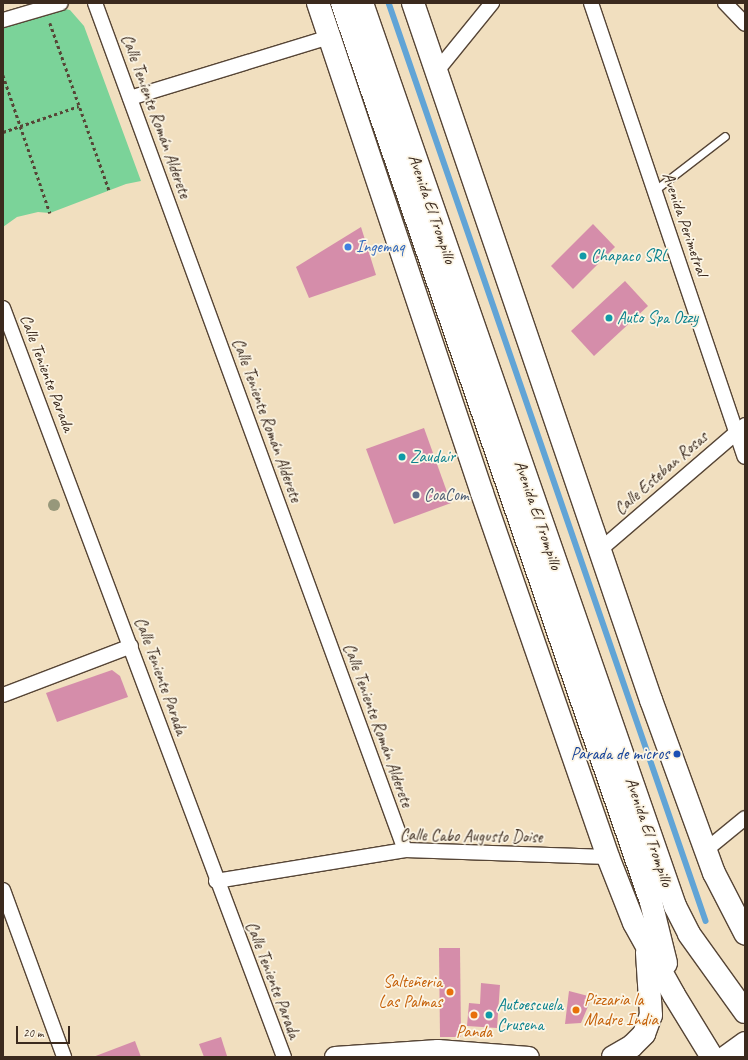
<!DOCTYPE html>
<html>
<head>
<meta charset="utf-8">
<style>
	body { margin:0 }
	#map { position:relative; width:748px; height:1060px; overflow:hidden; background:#f1dfbf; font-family:Caveat,sans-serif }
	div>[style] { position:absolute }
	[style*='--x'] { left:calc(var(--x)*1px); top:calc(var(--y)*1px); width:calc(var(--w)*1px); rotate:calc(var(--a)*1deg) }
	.green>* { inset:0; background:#7bd399 }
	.stream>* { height:5.5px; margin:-2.75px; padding:0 2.75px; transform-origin:2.75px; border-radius:2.75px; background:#61a4d6 }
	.building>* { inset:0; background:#d58daa }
	.path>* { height:2.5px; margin-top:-1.25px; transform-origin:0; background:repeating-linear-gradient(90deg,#564536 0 3px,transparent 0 6px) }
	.roads { filter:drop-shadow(1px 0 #564536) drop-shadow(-1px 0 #564536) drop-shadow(0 1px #564536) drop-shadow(0 -1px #564536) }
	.lane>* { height:7px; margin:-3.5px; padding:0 3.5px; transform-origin:3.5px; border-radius:3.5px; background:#fff }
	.street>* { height:14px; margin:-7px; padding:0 7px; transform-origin:7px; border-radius:7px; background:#fff }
	.secondary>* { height:20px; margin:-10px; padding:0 10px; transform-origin:10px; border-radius:10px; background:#fff }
	.primary>* { height:22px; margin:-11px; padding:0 11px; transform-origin:11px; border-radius:11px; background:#fff }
	.trees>* { width:12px; height:12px; margin:-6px; border-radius:50%; background:#97987b }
	.dots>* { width:11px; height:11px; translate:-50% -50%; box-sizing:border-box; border:2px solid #fcf5e5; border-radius:50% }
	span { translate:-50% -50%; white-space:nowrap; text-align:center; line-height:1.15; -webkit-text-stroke:3.5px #fcf5e5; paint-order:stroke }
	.street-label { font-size:17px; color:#3b2a1e }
	.shop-label { font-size:17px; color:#366cbe }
	.left { translate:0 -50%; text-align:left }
	.culture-label { font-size:17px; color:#0d838f }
	.service-label { font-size:17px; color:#4e5e75 }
	.transit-label { font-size:17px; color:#164399 }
	.right { translate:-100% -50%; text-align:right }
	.food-label { font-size:17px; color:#c56008 }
	.frame { position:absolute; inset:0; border:4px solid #3b2a1e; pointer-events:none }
	.scale { position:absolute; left:16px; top:1026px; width:54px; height:18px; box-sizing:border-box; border:2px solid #3b2a1e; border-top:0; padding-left:5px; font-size:12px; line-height:14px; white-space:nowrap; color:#3b2a1e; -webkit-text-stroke:3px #fcf5e5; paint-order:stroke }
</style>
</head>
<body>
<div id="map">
	<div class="green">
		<i style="clip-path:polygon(60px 8px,70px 10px,84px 26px,141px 181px,126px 184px,50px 213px,38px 212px,17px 217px,3px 227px,3px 27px)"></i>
	</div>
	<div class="stream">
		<i style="--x:389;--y:3;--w:971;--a:70.95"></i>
	</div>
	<div class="building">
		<i style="clip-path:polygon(593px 224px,615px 247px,573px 289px,551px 266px)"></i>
		<i style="clip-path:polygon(361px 227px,376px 275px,309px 298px,296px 267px)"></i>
		<i style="clip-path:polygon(625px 281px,648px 306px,594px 356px,571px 331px)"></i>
		<i style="clip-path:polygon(424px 428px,451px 503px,394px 524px,366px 449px)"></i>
		<i style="clip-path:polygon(112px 670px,120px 676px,128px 697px,57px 722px,46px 693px)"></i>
		<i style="clip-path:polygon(439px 948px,460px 948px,461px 1037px,440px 1037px)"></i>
		<i style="clip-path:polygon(481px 983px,500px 985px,497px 1028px,467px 1026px,469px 1003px,480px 1004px)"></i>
		<i style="clip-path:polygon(569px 991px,592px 997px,581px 1023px,565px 1024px)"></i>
		<i style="clip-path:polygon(221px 1037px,227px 1056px,204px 1057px,199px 1044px)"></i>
		<i style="clip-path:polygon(135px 1041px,141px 1057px,93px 1057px)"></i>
	</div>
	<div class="path">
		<i style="--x:50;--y:23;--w:177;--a:70.5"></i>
		<i style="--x:3;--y:75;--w:146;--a:71.2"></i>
		<i style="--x:3;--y:132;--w:80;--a:-18.9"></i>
	</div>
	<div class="roads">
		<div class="lane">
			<i style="--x:655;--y:190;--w:88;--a:-37.6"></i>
		</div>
		<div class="street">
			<i style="--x:95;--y:3;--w:902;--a:69.9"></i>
			<i style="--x:591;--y:3;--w:479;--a:71.3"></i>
			<i style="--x:725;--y:3;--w:29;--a:46"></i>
			<i style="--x:3;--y:20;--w:60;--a:-16.3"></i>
			<i style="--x:436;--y:72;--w:89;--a:-50.9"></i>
			<i style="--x:130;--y:98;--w:209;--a:-17"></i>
			<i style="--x:3;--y:308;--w:800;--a:69.44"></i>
			<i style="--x:601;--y:549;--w:190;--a:-40.7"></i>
			<i style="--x:3;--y:695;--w:137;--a:-20.9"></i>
			<i style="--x:706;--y:850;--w:50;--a:-39.4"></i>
			<i style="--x:216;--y:881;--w:192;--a:-9.3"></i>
			<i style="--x:405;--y:850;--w:203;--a:2"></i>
			<i style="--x:3;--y:890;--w:178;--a:69.9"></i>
		</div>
		<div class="secondary">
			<i style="--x:335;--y:1057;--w:103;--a:-3.9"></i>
			<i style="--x:438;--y:1050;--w:91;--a:4.4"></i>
		</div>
		<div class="primary">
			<i style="--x:318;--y:3;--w:517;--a:71.49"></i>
			<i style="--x:482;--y:493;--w:385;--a:70.9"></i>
			<i style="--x:608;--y:857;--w:71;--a:68.5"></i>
			<i style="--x:634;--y:923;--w:82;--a:60.9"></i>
			<i style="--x:674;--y:995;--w:73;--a:58.5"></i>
			<i style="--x:342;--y:3;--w:951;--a:71.03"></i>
			<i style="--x:651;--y:902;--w:63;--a:76.2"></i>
			<i style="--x:362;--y:3;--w:956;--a:70.88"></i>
			<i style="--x:675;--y:906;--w:31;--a:63"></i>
			<i style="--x:689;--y:934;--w:96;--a:54.3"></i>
			<i style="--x:413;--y:3;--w:737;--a:71.15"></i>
			<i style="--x:651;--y:700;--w:184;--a:70"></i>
			<i style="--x:714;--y:873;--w:68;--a:62.7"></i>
			<i style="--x:613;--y:1057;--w:22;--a:-30"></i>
			<i style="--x:632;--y:1046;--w:17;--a:-45"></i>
			<i style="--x:644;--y:1034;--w:20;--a:-70"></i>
			<i style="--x:651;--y:1015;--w:62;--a:-93.7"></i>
			<i style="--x:726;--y:1057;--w:24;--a:-36"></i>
		</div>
	</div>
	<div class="trees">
		<i style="left:54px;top:505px"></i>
	</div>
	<div class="dots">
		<i style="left:348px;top:247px;background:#3f7fe0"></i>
		<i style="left:583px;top:256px;background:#0f9aa8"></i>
		<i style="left:609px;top:318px;background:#0f9aa8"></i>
		<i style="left:402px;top:457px;background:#0f9aa8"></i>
		<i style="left:416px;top:495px;background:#5c6f8a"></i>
		<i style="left:677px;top:754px;background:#1a4fb4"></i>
		<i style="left:450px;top:992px;background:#e8710a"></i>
		<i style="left:576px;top:1010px;background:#e8710a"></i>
		<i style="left:474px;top:1015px;background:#e8710a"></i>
		<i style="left:489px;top:1015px;background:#0f9aa8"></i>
	</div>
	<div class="street-label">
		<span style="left:156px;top:116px;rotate:70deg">Calle Teniente Román Alderete</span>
		<span style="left:432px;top:209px;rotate:71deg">Avenida El Trompillo</span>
		<span style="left:685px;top:224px;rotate:71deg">Avenida Perimetral</span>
		<span style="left:47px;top:373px;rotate:69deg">Calle Teniente Parada</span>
		<span style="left:267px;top:420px;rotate:70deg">Calle Teniente Román Alderete</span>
		<span style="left:661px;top:473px;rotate:-41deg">Calle Esteban Rosas</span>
		<span style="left:538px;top:515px;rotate:71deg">Avenida El Trompillo</span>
		<span style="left:161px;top:676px;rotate:70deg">Calle Teniente Parada</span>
		<span style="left:378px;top:725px;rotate:70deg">Calle Teniente Román Alderete</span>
		<span style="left:649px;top:832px;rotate:71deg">Avenida El Trompillo</span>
		<span style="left:471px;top:836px;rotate:1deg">Calle Cabo Augusto Doise</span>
		<span style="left:273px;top:980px;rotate:69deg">Calle Teniente Parada</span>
	</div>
	<div class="shop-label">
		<span class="left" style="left:356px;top:247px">Ingemaq</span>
	</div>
	<div class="culture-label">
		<span class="left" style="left:591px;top:256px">Chapaco SRL</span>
		<span class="left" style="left:617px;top:318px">Auto Spa Ozzy</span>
		<span class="left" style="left:410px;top:457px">Zaudair</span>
		<span class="left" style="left:497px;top:1015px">Autoescuela<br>Crusena</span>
	</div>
	<div class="service-label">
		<span class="left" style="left:424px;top:495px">CoaCom</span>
	</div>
	<div class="transit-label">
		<span class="right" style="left:669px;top:754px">Parada de micros</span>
	</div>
	<div class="food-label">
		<span class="right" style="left:442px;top:992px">Salteñeria<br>Las Palmas</span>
		<span class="left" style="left:584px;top:1010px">Pizzaria la<br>Madre India</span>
		<span style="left:474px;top:1032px">Panda</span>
	</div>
	<div class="frame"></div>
	<div class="scale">20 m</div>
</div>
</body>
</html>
